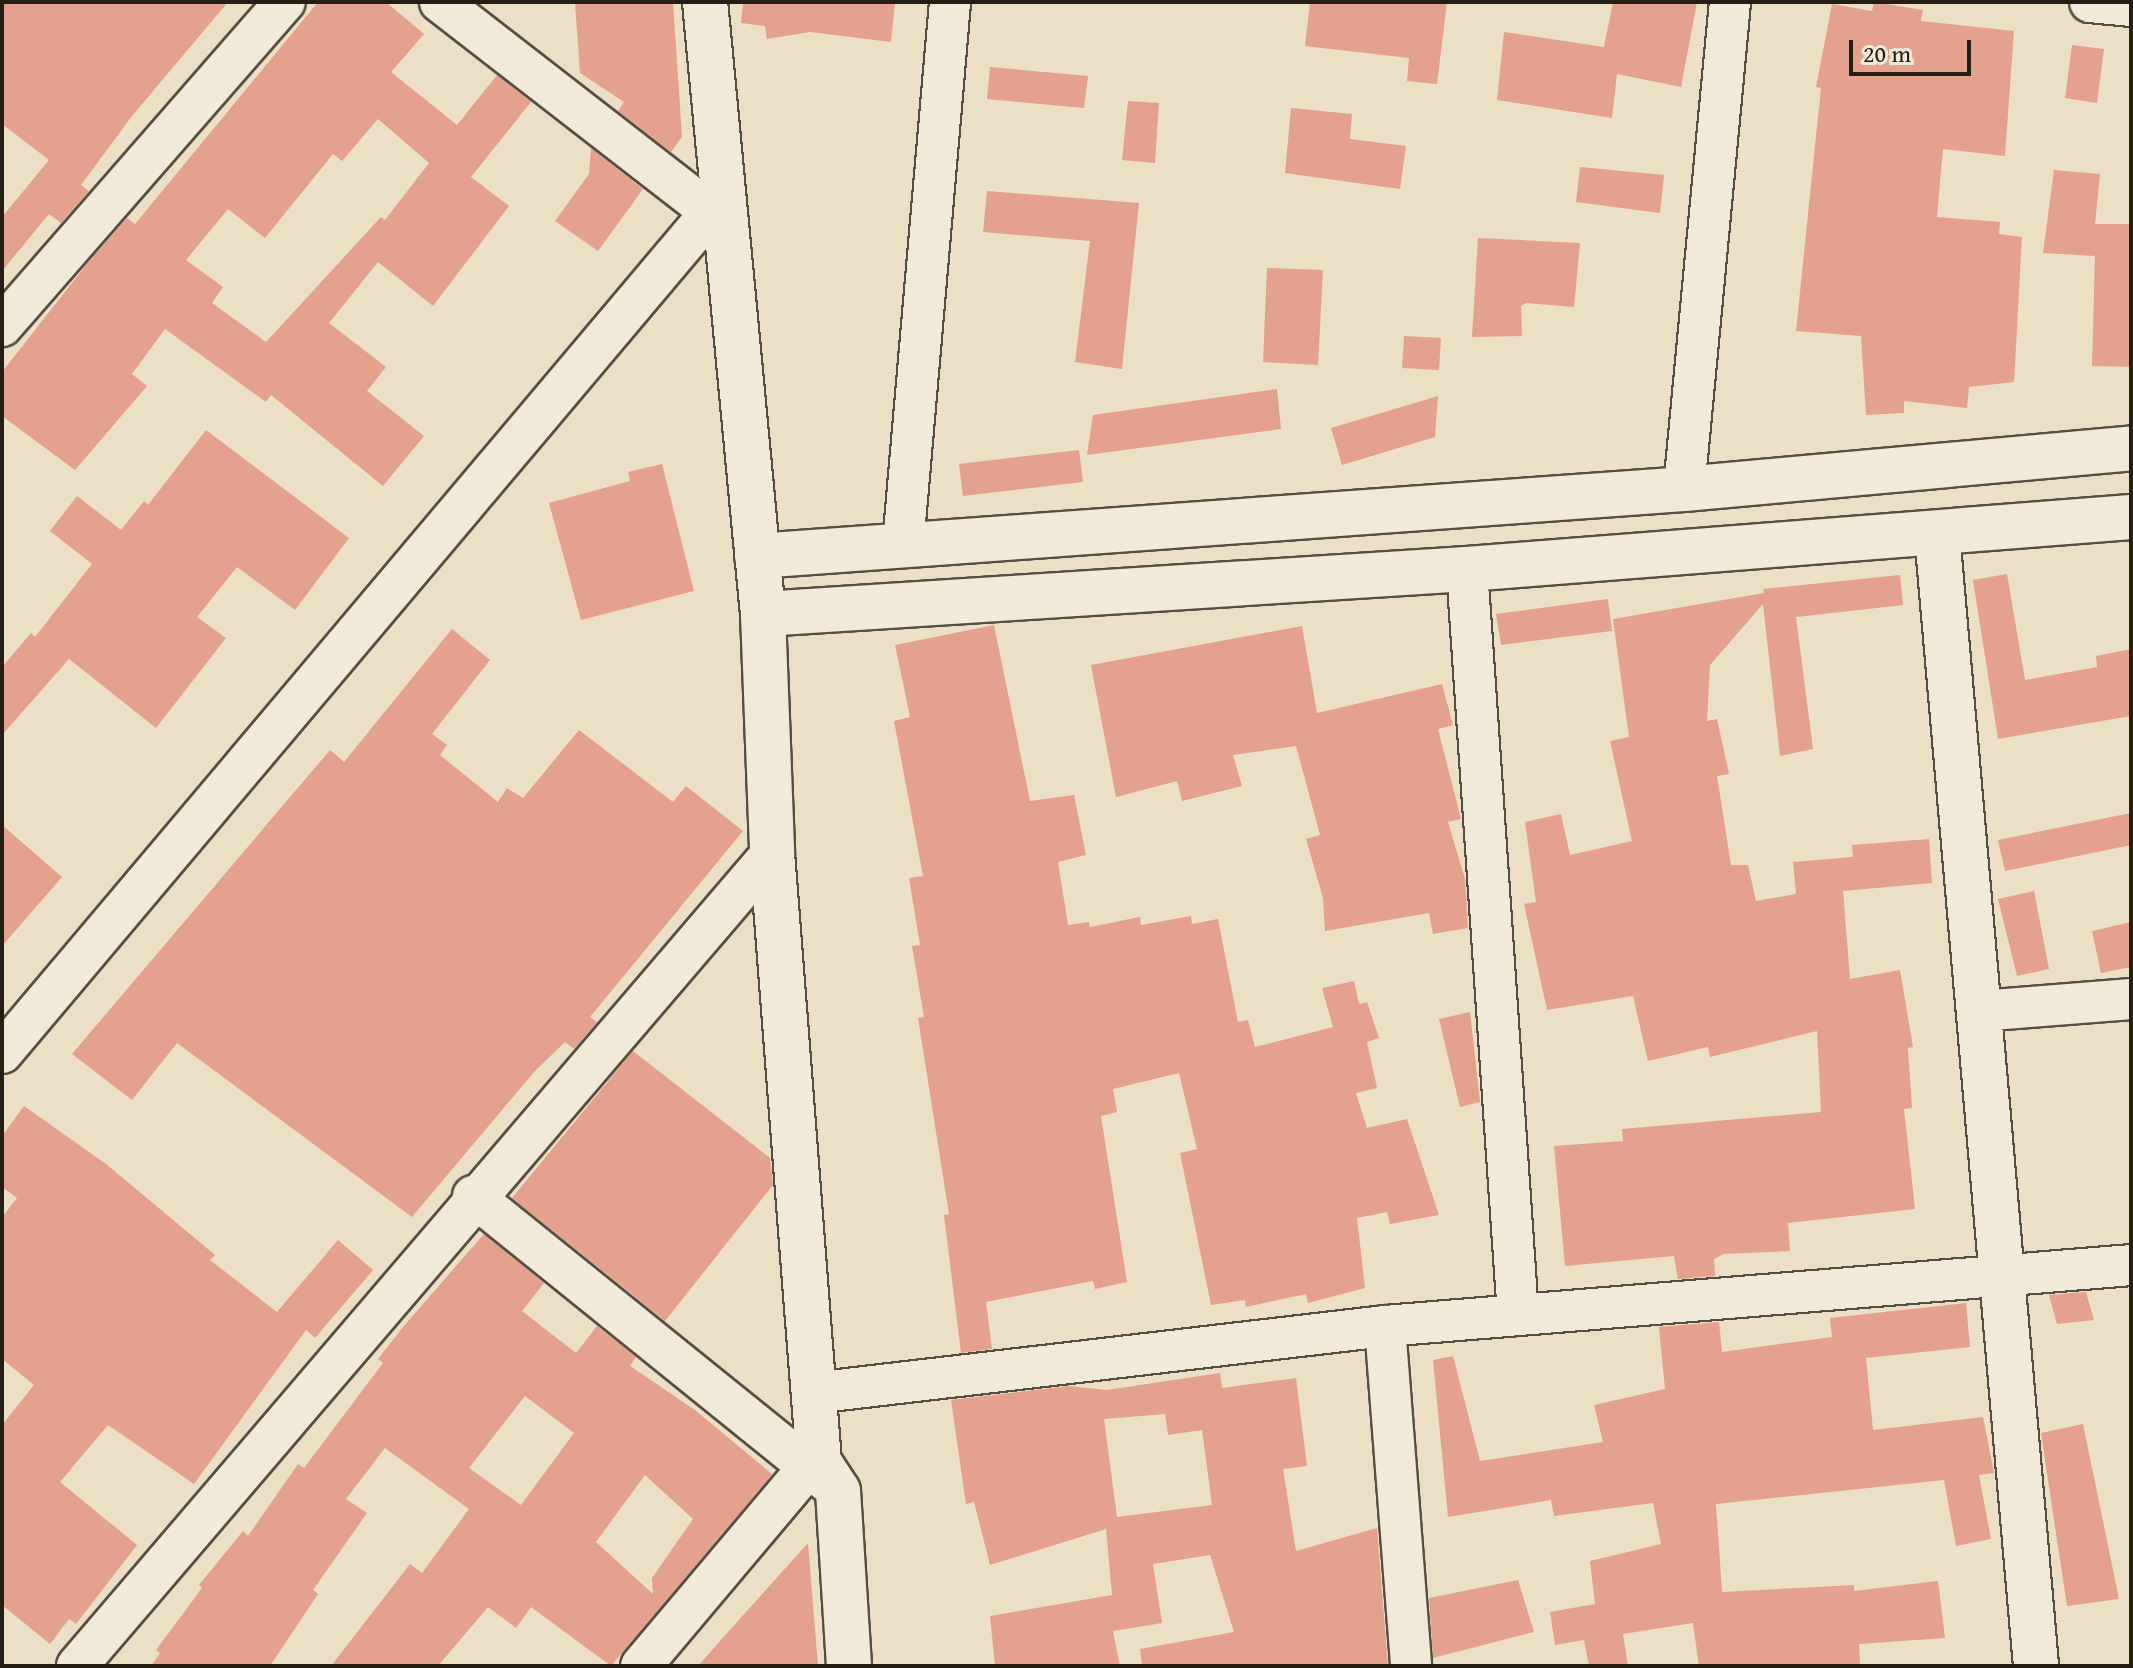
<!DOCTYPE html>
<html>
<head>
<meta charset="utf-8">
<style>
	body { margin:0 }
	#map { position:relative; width:2133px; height:1668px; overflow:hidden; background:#ebdfc5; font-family:"Gentium Book Plus",serif }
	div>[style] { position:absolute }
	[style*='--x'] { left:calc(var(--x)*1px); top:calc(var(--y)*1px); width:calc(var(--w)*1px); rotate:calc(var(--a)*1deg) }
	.building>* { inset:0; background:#e4a18d }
	.roads { filter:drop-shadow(2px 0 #564e40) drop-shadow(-2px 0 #564e40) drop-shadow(0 2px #564e40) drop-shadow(0 -2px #564e40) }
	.minor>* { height:40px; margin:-20px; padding:0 20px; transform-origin:20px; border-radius:20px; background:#f2ead9 }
	.tertiary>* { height:44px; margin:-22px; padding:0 22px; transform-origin:22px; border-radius:22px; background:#f2ead9 }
	.secondary>* { height:44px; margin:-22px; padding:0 22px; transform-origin:22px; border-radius:22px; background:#f2ead9 }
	span { translate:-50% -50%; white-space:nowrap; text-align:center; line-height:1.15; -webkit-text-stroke:6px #f2ead9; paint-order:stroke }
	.frame { position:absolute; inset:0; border:4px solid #251e14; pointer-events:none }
	.scale { position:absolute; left:1849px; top:40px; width:122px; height:36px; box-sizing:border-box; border:4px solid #251e14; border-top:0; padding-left:10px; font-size:24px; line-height:28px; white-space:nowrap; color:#251e14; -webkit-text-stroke:6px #f2ead9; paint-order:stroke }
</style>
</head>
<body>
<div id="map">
	<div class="building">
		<i style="clip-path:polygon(2px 2px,228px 2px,132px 116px,81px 185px,89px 191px,61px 223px,49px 214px,2px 271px,2px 217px,49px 160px,2px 124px)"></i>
		<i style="clip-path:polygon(evenodd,318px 2px,386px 2px,424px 34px,391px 72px,457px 125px,497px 75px,531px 102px,471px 177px,509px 206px,433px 306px,378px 262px,329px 323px,386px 367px,367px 391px,424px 436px,383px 486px,271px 395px,266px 402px,165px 329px,132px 374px,147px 386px,75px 470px,2px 416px,2px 372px,86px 265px,127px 218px,135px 224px,318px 2px,378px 119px,429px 163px,385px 220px,381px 217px,266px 342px,212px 303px,223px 287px,186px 260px,228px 209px,265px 238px,333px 154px,342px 161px,378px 119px)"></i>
		<i style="clip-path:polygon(575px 2px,673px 2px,682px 137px,671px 152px,618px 111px,624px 102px,580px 73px)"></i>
		<i style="clip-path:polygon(743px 2px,895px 2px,891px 42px,810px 32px,767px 39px,765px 26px,741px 23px)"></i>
		<i style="clip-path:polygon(1310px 2px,1447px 2px,1437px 84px,1407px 81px,1409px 58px,1305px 46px)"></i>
		<i style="clip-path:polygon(1613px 2px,1697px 2px,1681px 87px,1617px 74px,1612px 118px,1497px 100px,1504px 32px,1604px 47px)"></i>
		<i style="clip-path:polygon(1874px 2px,1923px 10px,1921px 21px,2014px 31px,2005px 156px,1943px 149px,1937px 217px,2000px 222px,1999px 234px,2022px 237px,2014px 382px,1969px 387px,1967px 408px,1904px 401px,1904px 413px,1866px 415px,1861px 336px,1796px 331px,1821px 88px,1816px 87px,1832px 4px,1872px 11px)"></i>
		<i style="clip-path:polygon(2072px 45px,2104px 49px,2097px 103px,2065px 98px)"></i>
		<i style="clip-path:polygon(990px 67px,1088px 76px,1084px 108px,987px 99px)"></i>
		<i style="clip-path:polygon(1128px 101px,1159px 103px,1155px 163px,1122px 160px)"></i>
		<i style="clip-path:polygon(1291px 108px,1352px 114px,1350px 139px,1406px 146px,1400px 189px,1285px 173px)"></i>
		<i style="clip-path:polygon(591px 148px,643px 189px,598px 251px,555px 221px,589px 174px)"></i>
		<i style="clip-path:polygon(1580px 167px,1664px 175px,1660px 213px,1576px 202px)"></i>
		<i style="clip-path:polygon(2054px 170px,2100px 174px,2095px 224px,2131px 224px,2131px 367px,2092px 366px,2095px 256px,2043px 253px)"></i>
		<i style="clip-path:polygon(987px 191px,1139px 203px,1122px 369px,1075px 362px,1090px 241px,983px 232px)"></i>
		<i style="clip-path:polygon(1478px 238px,1580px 243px,1574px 307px,1526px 303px,1521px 306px,1522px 336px,1472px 337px)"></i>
		<i style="clip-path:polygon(1267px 268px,1323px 270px,1318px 365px,1263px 362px)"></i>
		<i style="clip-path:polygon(1404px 336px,1441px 338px,1439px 370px,1402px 368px)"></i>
		<i style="clip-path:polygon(1277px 389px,1281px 429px,1087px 455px,1093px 415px)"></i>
		<i style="clip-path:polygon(1438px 396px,1435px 437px,1342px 465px,1331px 428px)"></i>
		<i style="clip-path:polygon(206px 430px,349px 538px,295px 610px,237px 567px,197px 617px,226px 638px,156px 728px,69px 659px,2px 735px,2px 667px,31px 633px,35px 637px,92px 564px,50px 531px,77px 496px,121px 530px,144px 501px,148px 505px)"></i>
		<i style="clip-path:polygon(1079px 450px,1083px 482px,963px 496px,959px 464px)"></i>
		<i style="clip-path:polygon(662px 464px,694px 591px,581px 620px,549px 503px,630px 481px,628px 472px)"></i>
		<i style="clip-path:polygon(2007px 574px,2025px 680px,2097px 667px,2096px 656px,2131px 649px,2131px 716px,1998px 739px,1973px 580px)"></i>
		<i style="clip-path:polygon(1900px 575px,1903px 605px,1796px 617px,1813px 749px,1780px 756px,1763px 604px,1710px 665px,1707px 721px,1717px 719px,1729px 774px,1717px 776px,1731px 865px,1748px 865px,1756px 901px,1796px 894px,1793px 862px,1853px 857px,1852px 845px,1929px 839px,1932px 883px,1843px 891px,1850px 979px,1900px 970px,1913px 1047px,1908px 1048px,1912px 1108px,1904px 1109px,1915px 1209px,1788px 1223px,1790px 1251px,1724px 1254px,1714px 1259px,1715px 1276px,1678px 1279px,1674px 1256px,1565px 1266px,1554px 1146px,1623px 1141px,1622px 1129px,1821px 1112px,1817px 1031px,1710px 1057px,1708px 1047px,1648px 1061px,1633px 996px,1547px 1010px,1524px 904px,1536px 902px,1525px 822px,1561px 814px,1570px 855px,1632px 841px,1610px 741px,1629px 737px,1613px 619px,1764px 593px,1763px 589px)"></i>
		<i style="clip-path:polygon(1608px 599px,1612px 631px,1501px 645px,1496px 614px)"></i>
		<i style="clip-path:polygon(994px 625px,1030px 801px,1074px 795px,1086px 855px,1058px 862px,1068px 925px,1089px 922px,1090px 927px,1140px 917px,1141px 925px,1191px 916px,1192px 924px,1218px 919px,1238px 1022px,1248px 1020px,1255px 1047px,1333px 1027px,1322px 988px,1354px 981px,1359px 1004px,1367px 1002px,1379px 1038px,1367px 1042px,1377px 1088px,1356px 1093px,1367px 1128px,1407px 1119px,1439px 1215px,1390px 1224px,1387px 1212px,1357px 1218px,1365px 1288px,1308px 1303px,1306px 1294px,1246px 1307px,1245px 1300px,1211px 1305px,1180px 1153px,1197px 1149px,1179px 1073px,1113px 1089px,1117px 1112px,1101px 1116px,1127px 1282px,1095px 1289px,1093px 1281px,986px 1302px,992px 1349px,961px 1353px,944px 1215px,949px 1214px,918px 1018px,924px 1017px,912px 946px,920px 945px,909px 878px,923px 876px,894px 721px,910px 717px,895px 645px)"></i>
		<i style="clip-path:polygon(1302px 626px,1317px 713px,1442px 684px,1453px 725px,1438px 729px,1461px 819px,1448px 822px,1465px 879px,1468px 928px,1433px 934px,1429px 913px,1325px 931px,1323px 898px,1306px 839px,1320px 835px,1296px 746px,1233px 755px,1242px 786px,1182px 801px,1177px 781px,1116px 797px,1091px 665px)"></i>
		<i style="clip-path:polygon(452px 629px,490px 660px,432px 734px,447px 745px,440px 755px,498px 802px,507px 788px,523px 798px,579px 730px,673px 802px,686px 786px,743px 831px,590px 1017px,597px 1022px,574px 1049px,565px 1042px,534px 1072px,412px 1217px,177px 1043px,132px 1100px,72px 1054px,330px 750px,344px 762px)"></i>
		<i style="clip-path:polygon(2131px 813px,2131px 845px,2005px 871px,1998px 840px)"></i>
		<i style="clip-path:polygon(2px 825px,62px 877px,2px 946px)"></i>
		<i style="clip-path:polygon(2034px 891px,2049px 969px,2017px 976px,1998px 899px)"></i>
		<i style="clip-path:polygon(2131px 922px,2131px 967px,2101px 973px,2092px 931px)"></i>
		<i style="clip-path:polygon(1470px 1012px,1480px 1102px,1460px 1107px,1439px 1019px)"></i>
		<i style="clip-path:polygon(633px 1051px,770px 1158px,773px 1185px,665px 1321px,512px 1198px)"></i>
		<i style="clip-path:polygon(24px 1106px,106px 1164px,215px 1255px,210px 1260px,277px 1312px,338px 1240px,373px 1270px,315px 1338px,306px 1330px,194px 1484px,108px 1425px,60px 1482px,137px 1545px,76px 1624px,69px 1619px,50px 1644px,2px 1605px,2px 1425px,34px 1385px,2px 1359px,2px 1217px,17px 1198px,2px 1187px,2px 1136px)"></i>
		<i style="clip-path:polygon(evenodd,484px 1234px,544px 1283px,522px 1311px,576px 1353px,597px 1326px,636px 1357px,630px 1366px,695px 1410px,772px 1474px,766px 1482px,611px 1666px,531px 1607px,516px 1628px,488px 1607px,438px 1666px,331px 1666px,410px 1564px,422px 1573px,469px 1509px,385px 1448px,346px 1499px,367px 1513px,313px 1590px,318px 1594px,270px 1666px,151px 1666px,160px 1653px,156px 1650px,202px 1588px,199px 1585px,243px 1531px,248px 1536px,298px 1464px,304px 1468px,383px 1363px,378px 1359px,403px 1327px,484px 1234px,525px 1396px,574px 1433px,521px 1505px,469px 1468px,525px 1396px,484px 1234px,645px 1475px,693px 1519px,652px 1578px,653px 1594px,596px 1542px,645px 1475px)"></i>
		<i style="clip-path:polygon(2086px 1292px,2094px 1320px,2057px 1324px,2049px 1295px)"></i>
		<i style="clip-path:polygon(1966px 1303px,1970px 1347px,1866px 1358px,1873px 1430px,1983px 1417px,1994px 1473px,1979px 1475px,1991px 1539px,1956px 1546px,1944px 1480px,1716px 1504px,1722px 1592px,1854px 1585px,1854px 1591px,1938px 1581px,1945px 1638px,1859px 1644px,1860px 1666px,1699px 1666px,1693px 1623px,1623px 1634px,1628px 1666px,1589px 1666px,1584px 1640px,1555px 1645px,1550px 1612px,1595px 1604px,1590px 1561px,1661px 1544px,1653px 1503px,1554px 1516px,1551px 1500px,1448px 1517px,1433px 1360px,1453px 1356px,1480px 1461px,1603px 1442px,1594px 1405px,1665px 1389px,1659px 1327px,1719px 1322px,1722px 1352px,1832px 1337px,1830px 1318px)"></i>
		<i style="clip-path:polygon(evenodd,1220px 1373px,1222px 1388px,1296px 1378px,1307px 1466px,1283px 1469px,1296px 1551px,1377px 1528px,1388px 1666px,1142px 1666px,1140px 1649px,1234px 1632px,1210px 1555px,1153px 1564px,1162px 1623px,1113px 1631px,1120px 1666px,995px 1666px,990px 1616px,1112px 1595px,1106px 1529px,990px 1565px,974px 1502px,966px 1504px,951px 1400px,1068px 1386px,1107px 1390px,1220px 1373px,1165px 1414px,1168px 1435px,1202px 1430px,1212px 1505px,1117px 1517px,1104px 1419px,1165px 1414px)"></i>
		<i style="clip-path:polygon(2083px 1424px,2119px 1599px,2067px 1606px,2041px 1433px)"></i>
		<i style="clip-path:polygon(808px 1543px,818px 1666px,698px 1666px,728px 1632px)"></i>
		<i style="clip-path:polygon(1518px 1580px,1534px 1632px,1433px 1658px,1429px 1598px)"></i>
	</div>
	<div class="roads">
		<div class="minor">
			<i style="--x:440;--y:2;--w:343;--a:37.8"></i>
			<i style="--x:2090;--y:2;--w:41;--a:5.6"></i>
			<i style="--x:2;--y:326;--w:430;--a:-48.9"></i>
			<i style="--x:1684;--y:489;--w:489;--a:-84.6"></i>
			<i style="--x:903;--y:545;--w:545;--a:-85.05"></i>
			<i style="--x:1467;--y:569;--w:748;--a:86.09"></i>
			<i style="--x:1979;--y:1011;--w:152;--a:-4.5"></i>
			<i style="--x:2;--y:1053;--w:1100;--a:-49.87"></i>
			<i style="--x:711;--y:212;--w:13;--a:-13"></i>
			<i style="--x:473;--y:1196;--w:469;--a:38.9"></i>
			<i style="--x:1385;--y:1326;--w:341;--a:85.6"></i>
			<i style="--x:813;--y:1393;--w:576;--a:-6.68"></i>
			<i style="--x:1385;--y:1326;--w:748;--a:-4.67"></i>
			<i style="--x:77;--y:1666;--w:1070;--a:-49.47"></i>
			<i style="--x:641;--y:1666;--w:258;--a:-49.9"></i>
			<i style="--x:807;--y:1469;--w:14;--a:-30"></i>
		</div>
		<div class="tertiary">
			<i style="--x:1937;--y:534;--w:1136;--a:85"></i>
			<i style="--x:757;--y:556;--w:929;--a:-4.13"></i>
			<i style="--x:1684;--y:489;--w:449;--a:-5.2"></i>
			<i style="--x:763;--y:614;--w:705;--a:-3.66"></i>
			<i style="--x:1467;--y:569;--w:666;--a:-4.48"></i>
		</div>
		<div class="secondary">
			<i style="--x:705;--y:2;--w:615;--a:84.59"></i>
			<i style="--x:763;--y:614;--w:239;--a:87.8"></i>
			<i style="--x:772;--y:853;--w:611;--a:85.59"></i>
			<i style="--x:819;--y:1462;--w:35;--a:57"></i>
			<i style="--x:838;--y:1491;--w:175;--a:86.4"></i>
		</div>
	</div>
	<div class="frame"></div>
	<div class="scale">20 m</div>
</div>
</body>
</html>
